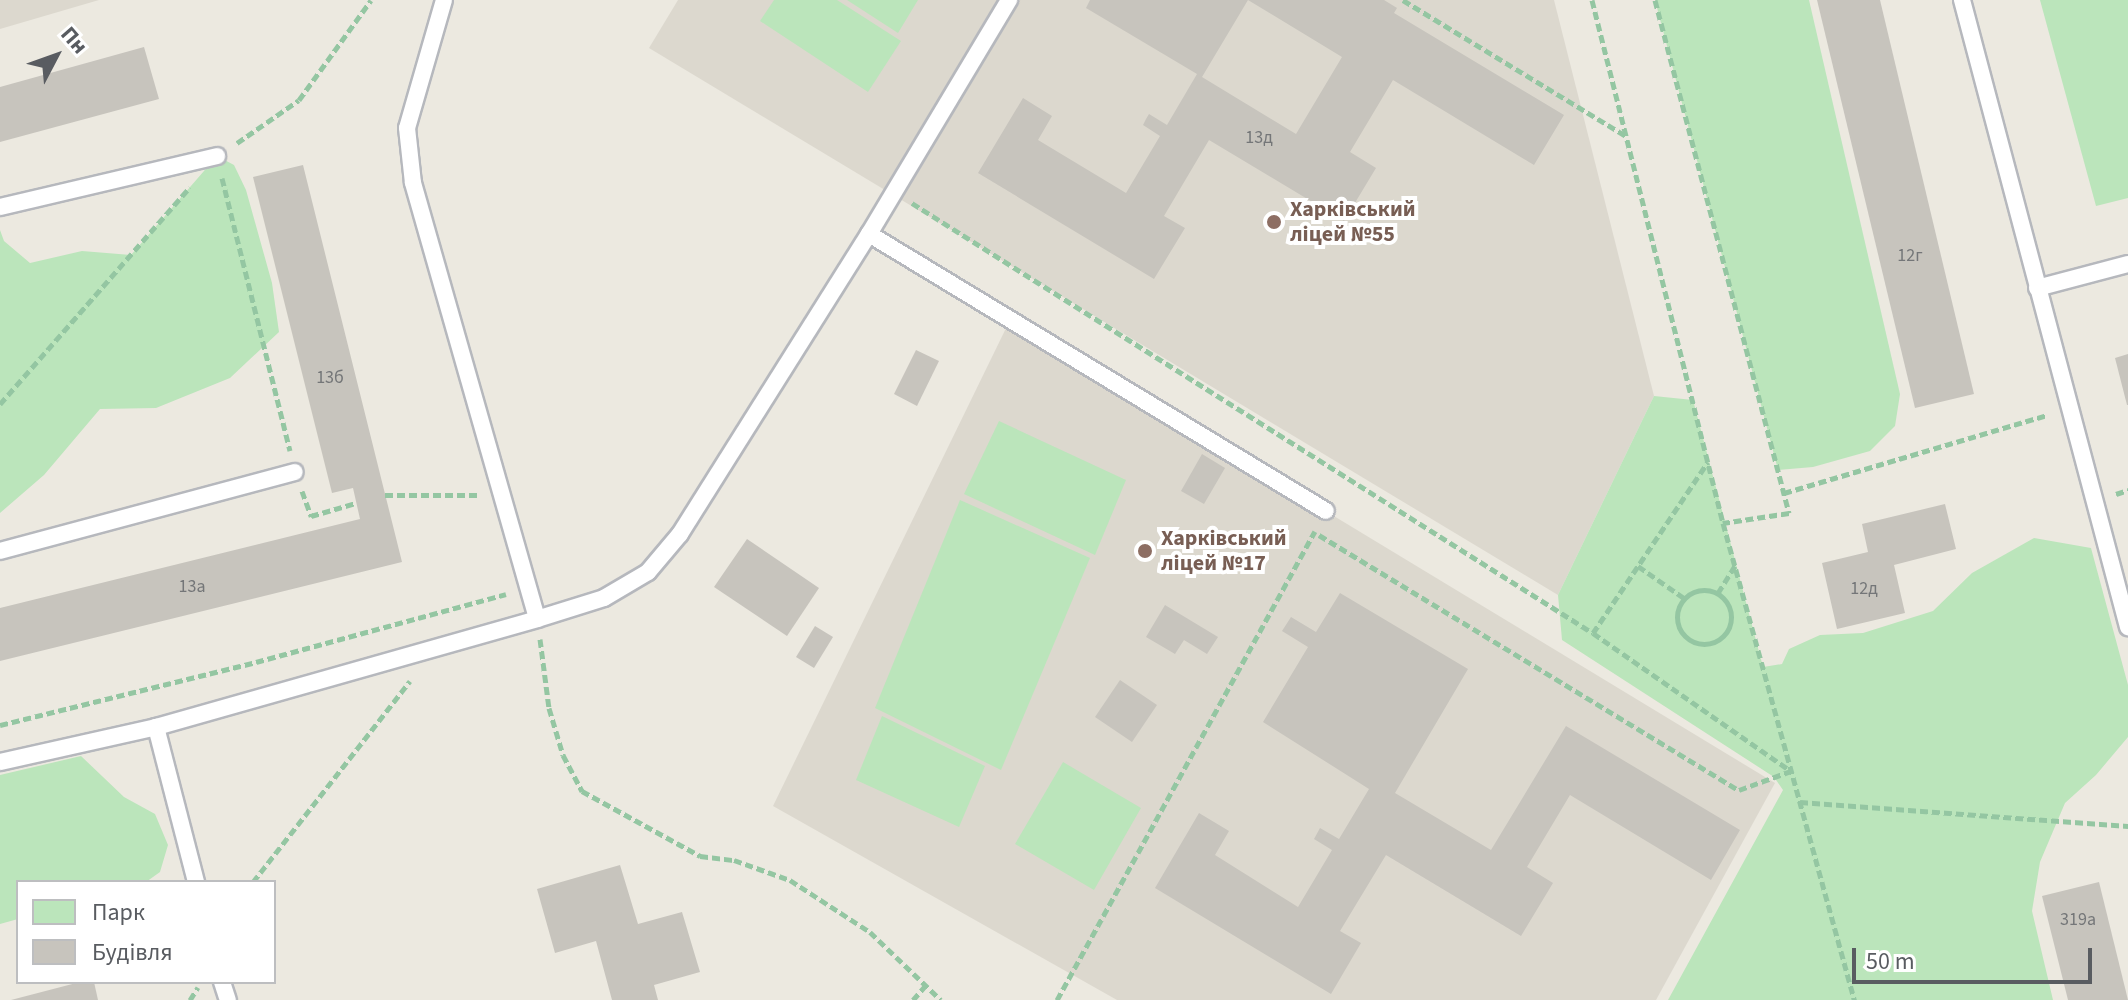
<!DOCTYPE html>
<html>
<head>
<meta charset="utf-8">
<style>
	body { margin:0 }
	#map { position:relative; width:2128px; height:1000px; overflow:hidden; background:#ece9e0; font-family:"Source Sans 3",sans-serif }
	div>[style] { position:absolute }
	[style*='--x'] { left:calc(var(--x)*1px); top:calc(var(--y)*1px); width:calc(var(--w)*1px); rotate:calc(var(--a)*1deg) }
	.education>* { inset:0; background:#dcd8ce }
	.green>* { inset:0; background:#bbe5bb }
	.building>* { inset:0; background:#c7c4bd }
	.path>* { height:5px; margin-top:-2.5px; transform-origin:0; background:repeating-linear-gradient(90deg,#94c6a2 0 8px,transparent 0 12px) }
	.path>.ring { margin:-2.5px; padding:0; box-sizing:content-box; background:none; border:5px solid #94c6a2; border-radius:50% }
	.roads { filter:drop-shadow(2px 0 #b6b8bd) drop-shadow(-2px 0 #b6b8bd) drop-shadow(0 2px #b6b8bd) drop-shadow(0 -2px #b6b8bd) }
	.service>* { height:16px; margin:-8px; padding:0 8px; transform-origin:8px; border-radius:8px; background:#fff }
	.dots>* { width:22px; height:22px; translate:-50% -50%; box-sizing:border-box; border:4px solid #fff; border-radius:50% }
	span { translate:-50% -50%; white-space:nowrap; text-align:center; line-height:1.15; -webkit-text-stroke:8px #fff; paint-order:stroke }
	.number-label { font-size:18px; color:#747678 }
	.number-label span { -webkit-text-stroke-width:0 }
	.education-label { font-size:22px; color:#785e54; font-weight:700 }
	.left { translate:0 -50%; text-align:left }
	.legend { position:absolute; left:16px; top:880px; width:260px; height:104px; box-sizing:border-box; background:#fff; border:2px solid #bdbec0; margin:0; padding:10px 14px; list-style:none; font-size:24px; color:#595c61 }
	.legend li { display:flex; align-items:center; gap:16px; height:40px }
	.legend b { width:40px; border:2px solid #bdbec0 }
	.north { position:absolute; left:16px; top:16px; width:80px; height:80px; -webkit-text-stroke:6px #fff; paint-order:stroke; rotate:49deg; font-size:22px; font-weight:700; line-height:32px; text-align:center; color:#595c61 }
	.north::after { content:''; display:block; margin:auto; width:28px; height:36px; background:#595c61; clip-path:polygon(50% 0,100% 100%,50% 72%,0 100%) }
	.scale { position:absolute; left:1852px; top:948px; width:240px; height:36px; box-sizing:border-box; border:4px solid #595c61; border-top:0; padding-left:10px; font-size:24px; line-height:28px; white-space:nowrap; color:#595c61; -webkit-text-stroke:6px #fff; paint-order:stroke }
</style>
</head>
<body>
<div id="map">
	<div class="education">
		<i style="clip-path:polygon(0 0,99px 0,0 29px)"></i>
		<i style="clip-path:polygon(678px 0,1554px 0,1654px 396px,1558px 595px,649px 48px)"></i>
		<i style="clip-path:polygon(1010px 320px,1775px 783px,1656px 1000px,1117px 1000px,773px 806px)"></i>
	</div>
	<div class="green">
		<i style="clip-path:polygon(774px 0,837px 0,901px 41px,868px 92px,760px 21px)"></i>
		<i style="clip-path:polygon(847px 0,918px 0,898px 33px)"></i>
		<i style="clip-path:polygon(1655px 0,1809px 0,1900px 394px,1895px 426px,1870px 451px,1813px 467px,1778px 470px)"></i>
		<i style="clip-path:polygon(2040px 0,2128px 0,2128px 198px,2096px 206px)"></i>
		<i style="clip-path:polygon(217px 156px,234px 165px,246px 190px,272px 283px,279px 332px,230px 378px,156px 408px,100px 409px,44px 475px,0 513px,0 230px,4px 241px,30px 263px,82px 251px,131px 255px)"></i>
		<i style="clip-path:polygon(1654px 396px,1693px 400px,1763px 667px,1782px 664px,1789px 649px,1820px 635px,1863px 633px,1933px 611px,1972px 573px,2034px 538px,2091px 548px,2128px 685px,2128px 737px,2096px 775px,2065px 803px,2040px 862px,2032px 911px,2053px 1000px,1668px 1000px,1783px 790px,1774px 777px,1562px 640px,1558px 595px)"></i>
		<i style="clip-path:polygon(999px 421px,1126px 480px,1095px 555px,964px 494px)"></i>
		<i style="clip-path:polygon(960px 500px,1090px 558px,1001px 770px,875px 708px)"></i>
		<i style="clip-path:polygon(882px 716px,985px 766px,959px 827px,856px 780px)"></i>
		<i style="clip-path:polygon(81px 756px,124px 797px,155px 814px,168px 845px,160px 872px,146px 882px,18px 882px,18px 919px,0 924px,0 775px)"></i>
		<i style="clip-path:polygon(1063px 762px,1141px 808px,1094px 890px,1015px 844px)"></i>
	</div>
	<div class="building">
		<i style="clip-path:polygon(evenodd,1090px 0,1384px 0,1397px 8px,1394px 13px,1564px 115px,1534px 165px,1393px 80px,1350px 152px,1376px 168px,1344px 221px,1209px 140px,1164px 216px,1185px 228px,1154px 279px,978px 173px,1023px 98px,1052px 116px,1038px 140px,1126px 193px,1160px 136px,1143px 125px,1146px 119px,1149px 114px,1167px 125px,1197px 74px,1086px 8px,1090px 0,1248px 0,1342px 57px,1296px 134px,1202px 77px,1248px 0)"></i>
		<i style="clip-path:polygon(1817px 0,1880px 0,1974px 394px,1915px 408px)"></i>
		<i style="clip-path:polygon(144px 47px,159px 99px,0 142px,0 87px)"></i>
		<i style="clip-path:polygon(303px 165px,402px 562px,0 661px,0 608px,360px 519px,353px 488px,332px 493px,253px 177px)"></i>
		<i style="clip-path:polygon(916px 350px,939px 361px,917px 406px,894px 394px)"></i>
		<i style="clip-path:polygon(2128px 354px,2128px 405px,2127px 405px,2115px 358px)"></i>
		<i style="clip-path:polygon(1202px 454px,1225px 468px,1204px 504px,1181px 491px)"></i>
		<i style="clip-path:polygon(1945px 504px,1956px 549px,1894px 565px,1905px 613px,1837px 629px,1822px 563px,1868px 552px,1862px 524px)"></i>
		<i style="clip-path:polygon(747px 539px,819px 588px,787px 636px,714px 587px)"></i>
		<i style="clip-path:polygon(1340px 593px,1468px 669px,1395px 793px,1491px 850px,1566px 726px,1740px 830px,1711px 880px,1570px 795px,1527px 867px,1553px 883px,1521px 936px,1386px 855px,1340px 931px,1361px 943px,1331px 994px,1155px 888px,1199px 813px,1229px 831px,1215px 855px,1298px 907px,1332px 850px,1314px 839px,1320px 828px,1339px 839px,1369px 789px,1263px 722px,1308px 647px,1282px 631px,1291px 617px,1316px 632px)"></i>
		<i style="clip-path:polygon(1165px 605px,1218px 637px,1207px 654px,1184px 640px,1175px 654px,1146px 637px)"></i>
		<i style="clip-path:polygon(815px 626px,833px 637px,814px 668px,796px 657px)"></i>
		<i style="clip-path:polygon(1120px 680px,1157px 705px,1132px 742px,1095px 717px)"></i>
		<i style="clip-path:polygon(620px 865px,638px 924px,682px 912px,700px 972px,654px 985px,658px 1000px,612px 1000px,596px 941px,555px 953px,537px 889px)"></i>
		<i style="clip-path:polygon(2099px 882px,2128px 1000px,2068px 1000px,2042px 896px)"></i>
		<i style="clip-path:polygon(80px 982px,94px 982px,98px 1000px,11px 1000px)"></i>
	</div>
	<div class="path">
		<i style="--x:1403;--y:0;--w:261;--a:31.4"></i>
		<i style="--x:1592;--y:0;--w:539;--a:75.94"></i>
		<i style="--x:1723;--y:523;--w:495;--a:74.6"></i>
		<i style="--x:1655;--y:0;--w:530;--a:75.36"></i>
		<i style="--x:1789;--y:513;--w:67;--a:171.4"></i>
		<i style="--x:237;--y:143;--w:75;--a:-34.7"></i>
		<i style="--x:299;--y:100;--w:123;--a:-54.2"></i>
		<i style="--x:222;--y:178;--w:281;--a:76"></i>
		<i style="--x:912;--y:203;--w:805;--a:32.27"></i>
		<i style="--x:1593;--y:633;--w:206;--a:-56.1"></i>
		<i style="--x:0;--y:404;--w:288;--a:-48.8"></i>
		<i style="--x:302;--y:491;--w:27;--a:70"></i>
		<i style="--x:311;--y:516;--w:47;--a:-16.1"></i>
		<i style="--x:1784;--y:493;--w:275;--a:-16.5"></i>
		<i style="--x:2116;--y:494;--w:13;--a:-18"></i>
		<i style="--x:385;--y:495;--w:92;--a:0"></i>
		<i style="--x:1319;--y:535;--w:491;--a:31.3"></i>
		<i style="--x:1739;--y:790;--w:55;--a:-20.1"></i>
		<i style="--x:1638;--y:566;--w:56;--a:34.8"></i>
		<i class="ring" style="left:1677px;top:590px;width:49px;height:49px"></i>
		<i style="--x:1718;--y:593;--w:32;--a:-58"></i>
		<i style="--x:1593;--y:633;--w:241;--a:34.9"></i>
		<i style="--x:540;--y:639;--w:70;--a:82.6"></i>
		<i style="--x:549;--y:708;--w:49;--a:73.4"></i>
		<i style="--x:563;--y:755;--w:41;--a:62.2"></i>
		<i style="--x:582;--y:791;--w:135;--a:28.8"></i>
		<i style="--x:700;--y:856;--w:34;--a:7"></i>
		<i style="--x:734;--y:860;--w:59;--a:19.7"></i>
		<i style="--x:790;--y:880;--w:95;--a:33"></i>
		<i style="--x:870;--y:932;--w:98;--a:43.8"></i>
		<i style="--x:0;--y:725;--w:264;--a:-13.8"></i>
		<i style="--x:256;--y:662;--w:259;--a:-15.2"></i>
		<i style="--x:1800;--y:802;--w:329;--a:4.2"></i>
		<i style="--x:253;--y:882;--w:255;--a:-52"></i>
		<i style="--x:190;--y:1000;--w:15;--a:-58"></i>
		<i style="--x:913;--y:1000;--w:18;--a:-49"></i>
		<i style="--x:1057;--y:1000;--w:535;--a:-61.18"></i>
	</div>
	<div class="roads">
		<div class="service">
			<i style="--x:444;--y:0;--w:133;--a:106.1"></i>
			<i style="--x:407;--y:128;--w:55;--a:83.8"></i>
			<i style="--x:413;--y:183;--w:453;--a:74.1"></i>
			<i style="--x:1962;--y:0;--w:649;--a:75.17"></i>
			<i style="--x:0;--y:207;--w:223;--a:-13.2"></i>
			<i style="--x:869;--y:234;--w:534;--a:31.22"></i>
			<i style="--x:2037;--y:288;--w:94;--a:-14.8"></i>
			<i style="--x:0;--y:551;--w:305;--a:-15"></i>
			<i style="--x:156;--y:727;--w:160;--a:75.5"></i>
			<i style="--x:0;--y:762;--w:160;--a:-12.6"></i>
			<i style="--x:156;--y:727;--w:396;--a:-15.8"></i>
			<i style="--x:537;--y:619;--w:70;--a:-17.4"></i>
			<i style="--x:604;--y:598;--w:51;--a:-30.6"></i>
			<i style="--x:648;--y:572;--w:50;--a:-49.9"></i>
			<i style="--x:680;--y:534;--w:355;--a:-57.8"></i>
			<i style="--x:869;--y:234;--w:273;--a:-59.1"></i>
			<i style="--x:222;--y:982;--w:19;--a:72"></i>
		</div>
	</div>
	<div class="dots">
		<i style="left:1274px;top:222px;background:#8d6e63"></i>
		<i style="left:1145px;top:551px;background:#8d6e63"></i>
	</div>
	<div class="number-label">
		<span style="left:1259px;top:138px">13д</span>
		<span style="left:1910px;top:256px">12г</span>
		<span style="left:330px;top:378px">13б</span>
		<span style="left:192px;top:587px">13а</span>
		<span style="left:1864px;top:589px">12д</span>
		<span style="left:2078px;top:920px">319а</span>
	</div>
	<div class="education-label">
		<span class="left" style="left:1290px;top:222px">Харківський<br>ліцей №55</span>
		<span class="left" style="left:1161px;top:551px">Харківський<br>ліцей №17</span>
	</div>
	<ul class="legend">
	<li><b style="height:22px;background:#bbe5bb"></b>Парк</li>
	<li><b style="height:22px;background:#c7c4bd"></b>Будівля</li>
	</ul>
	<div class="north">Пн</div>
	<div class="scale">50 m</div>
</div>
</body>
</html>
